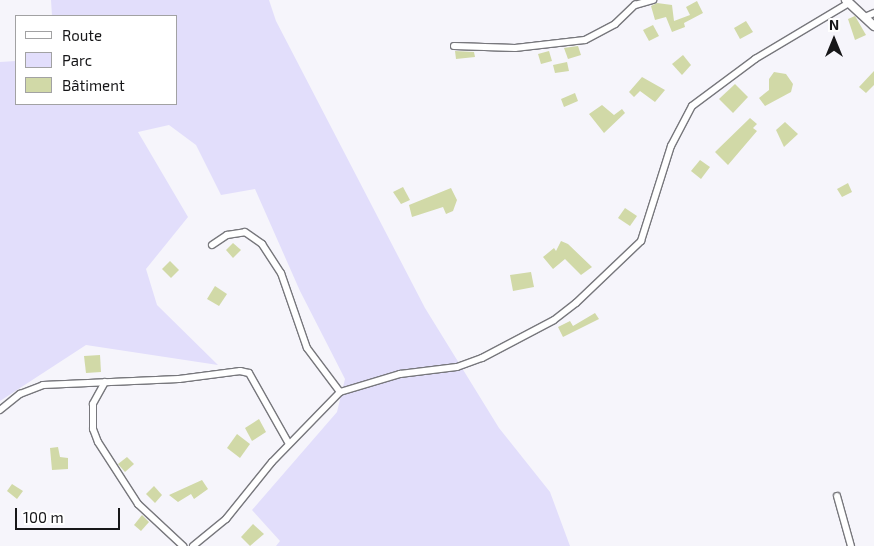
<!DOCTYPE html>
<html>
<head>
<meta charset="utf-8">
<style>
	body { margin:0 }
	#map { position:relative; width:874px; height:546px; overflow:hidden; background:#f6f5fb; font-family:"Exo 2",sans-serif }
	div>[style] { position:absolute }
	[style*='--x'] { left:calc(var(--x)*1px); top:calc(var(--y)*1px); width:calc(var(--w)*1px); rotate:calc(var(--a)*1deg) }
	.green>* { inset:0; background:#e2defb }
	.building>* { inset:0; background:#d1d9a7 }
	.roads { filter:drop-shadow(1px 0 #77777c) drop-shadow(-1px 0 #77777c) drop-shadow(0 1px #77777c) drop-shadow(0 -1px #77777c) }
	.minor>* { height:6px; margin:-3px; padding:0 3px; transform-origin:3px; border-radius:3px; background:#fff }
	.tertiary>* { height:8px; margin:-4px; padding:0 4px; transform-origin:4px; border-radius:4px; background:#fff }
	span { translate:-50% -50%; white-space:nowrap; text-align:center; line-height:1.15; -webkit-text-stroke:4px #fff; paint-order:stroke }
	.legend { position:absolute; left:15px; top:15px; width:162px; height:90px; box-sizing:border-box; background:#fff; border:1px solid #a2a2a3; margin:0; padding:6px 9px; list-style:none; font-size:15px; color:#171719 }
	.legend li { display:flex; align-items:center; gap:10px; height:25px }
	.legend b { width:25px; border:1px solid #a2a2a3 }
	.north { position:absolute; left:809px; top:15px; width:50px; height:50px; -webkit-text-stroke:4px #fff; paint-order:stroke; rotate:0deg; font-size:14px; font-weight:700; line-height:20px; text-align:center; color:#171719 }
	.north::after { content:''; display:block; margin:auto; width:18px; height:22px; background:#171719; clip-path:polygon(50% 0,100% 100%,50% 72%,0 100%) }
	.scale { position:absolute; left:15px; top:508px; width:105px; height:22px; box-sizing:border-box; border:2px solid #171719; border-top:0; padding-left:6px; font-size:15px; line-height:18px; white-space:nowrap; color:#171719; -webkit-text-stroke:4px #fff; paint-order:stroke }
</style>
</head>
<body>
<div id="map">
	<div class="green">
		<i style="clip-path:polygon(51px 0,269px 0,276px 21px,425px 308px,499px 428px,550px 492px,570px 546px,276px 546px,280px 541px,252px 510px,337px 412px,345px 379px,300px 291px,255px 189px,221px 195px,196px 145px,169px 125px,138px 132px,188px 217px,146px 269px,157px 305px,218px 365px,86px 345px,0 401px,0 62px,16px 61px,16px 104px,176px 104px,176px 16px,52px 16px)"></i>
	</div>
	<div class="building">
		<i style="clip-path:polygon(697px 1px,703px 13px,684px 23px,685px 27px,672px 32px,666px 17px,655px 20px,651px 6px,657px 3px,672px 5px,674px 21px,690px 15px,686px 7px)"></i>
		<i style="clip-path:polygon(855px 16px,866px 35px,855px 40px,848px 19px)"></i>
		<i style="clip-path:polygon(746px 21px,753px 32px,740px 39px,734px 28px)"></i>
		<i style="clip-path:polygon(653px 25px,659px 36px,649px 41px,643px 30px)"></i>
		<i style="clip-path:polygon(578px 46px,581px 55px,568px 59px,564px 48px)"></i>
		<i style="clip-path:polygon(455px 51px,474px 52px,475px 57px,456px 59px)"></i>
		<i style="clip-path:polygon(549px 51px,552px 61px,541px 64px,538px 54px)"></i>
		<i style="clip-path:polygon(683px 55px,691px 65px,682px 75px,672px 64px)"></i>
		<i style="clip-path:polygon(567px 62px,569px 71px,555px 73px,553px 65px)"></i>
		<i style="clip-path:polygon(874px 71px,874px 85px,866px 93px,859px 87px)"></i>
		<i style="clip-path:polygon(774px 72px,786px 74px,793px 84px,791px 92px,765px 106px,759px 98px,769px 90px,769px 79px)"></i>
		<i style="clip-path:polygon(642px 77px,665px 90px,655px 102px,640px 91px,634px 97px,629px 92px)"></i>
		<i style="clip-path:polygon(735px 84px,748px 97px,733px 113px,719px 99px)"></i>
		<i style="clip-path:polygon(575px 93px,578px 101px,564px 107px,561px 99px)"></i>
		<i style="clip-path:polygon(602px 105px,614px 115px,622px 109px,625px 113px,604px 133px,589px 114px)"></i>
		<i style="clip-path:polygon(750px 118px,757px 124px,753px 128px,757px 131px,728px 165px,715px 152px)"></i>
		<i style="clip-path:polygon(785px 122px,798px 134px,784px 147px,776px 130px)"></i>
		<i style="clip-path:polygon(700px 160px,710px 167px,701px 179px,691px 171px)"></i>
		<i style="clip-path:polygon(848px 183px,852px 192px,842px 197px,837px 189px)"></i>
		<i style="clip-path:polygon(403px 187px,410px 200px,401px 204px,393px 192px)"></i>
		<i style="clip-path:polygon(451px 188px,457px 200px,453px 211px,446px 214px,443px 207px,412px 217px,409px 205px)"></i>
		<i style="clip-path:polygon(625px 208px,637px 216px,630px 226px,618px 218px)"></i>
		<i style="clip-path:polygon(561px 241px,568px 244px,592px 267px,581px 275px,565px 259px,553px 269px,543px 257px,554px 248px,556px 251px)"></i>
		<i style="clip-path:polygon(233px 243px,241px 250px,233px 258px,226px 250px)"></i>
		<i style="clip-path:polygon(170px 261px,179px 270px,171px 278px,162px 269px)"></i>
		<i style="clip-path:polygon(531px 272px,534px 287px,513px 291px,510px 275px)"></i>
		<i style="clip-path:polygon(215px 286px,227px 294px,219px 306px,207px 299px)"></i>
		<i style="clip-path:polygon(595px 313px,599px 319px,563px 337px,558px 327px,570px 321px,573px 326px)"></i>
		<i style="clip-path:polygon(100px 355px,101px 372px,86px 373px,84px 356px)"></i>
		<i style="clip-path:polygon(259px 419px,266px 432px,252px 441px,245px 428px)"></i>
		<i style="clip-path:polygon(237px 434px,250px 444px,240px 458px,227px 448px)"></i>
		<i style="clip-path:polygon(58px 447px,60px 457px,68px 458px,68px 469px,52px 470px,50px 448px)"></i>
		<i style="clip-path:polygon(127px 457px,134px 464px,125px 472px,118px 464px)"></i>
		<i style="clip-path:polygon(202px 480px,208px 489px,194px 499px,191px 494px,178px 502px,169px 495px)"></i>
		<i style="clip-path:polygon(12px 484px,23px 491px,17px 499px,7px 491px)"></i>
		<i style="clip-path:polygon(154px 486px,162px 495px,155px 503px,146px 494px)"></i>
		<i style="clip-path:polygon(142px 515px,149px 522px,141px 531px,134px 525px)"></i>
		<i style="clip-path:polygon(253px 524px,264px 534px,250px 546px,241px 537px)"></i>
	</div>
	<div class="roads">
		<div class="minor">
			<i style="--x:865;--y:17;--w:10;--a:-24"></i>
			<i style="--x:454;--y:46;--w:61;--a:1.9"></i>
			<i style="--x:515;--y:48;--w:70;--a:-6.5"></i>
			<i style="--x:585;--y:40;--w:34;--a:-28"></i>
			<i style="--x:615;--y:24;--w:28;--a:-44"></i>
			<i style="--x:635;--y:5;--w:19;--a:-16"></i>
			<i style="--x:212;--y:245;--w:18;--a:-34"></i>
			<i style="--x:227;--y:235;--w:18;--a:-9"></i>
			<i style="--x:245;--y:232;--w:21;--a:35"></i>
			<i style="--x:262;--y:244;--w:35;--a:57"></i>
			<i style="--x:281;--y:273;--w:79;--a:70.9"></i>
			<i style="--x:307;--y:348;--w:55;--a:53.1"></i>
			<i style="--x:105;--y:382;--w:25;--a:119"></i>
			<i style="--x:93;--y:404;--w:25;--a:90"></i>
			<i style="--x:93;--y:429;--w:14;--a:69"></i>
			<i style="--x:98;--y:442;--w:74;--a:57.2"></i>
			<i style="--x:138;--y:504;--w:62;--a:43"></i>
			<i style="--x:0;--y:410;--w:26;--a:-39"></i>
			<i style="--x:20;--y:394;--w:25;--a:-21"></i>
			<i style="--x:43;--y:385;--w:136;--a:-2.5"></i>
			<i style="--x:179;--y:379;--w:62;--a:-7.5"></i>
			<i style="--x:240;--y:371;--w:9;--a:13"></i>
			<i style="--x:249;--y:373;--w:81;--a:60.6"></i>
			<i style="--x:837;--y:496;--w:52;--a:74.4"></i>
			<i style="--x:193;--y:546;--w:43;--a:-39.3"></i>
			<i style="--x:226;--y:519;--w:73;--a:-51.1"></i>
			<i style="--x:272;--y:462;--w:98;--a:-45.8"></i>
			<i style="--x:340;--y:392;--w:63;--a:-16.7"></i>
			<i style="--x:400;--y:374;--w:57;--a:-7"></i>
			<i style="--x:457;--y:367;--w:27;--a:-20"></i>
			<i style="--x:482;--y:358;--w:81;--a:-27.8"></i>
			<i style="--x:554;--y:320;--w:28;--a:-38"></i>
			<i style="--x:576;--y:303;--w:90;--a:-43.6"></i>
			<i style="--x:641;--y:241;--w:100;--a:-72.5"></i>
			<i style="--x:671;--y:146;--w:45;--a:-62.3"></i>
			<i style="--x:692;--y:106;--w:79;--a:-36.7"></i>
			<i style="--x:755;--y:59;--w:109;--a:-30.8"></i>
		</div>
		<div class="tertiary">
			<i style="--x:846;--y:0;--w:38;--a:43"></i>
		</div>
	</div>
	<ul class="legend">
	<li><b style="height:6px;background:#fff"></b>Route</li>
	<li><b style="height:14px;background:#e2defb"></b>Parc</li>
	<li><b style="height:14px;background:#d1d9a7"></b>Bâtiment</li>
	</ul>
	<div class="north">N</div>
	<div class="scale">100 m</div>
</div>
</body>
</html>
